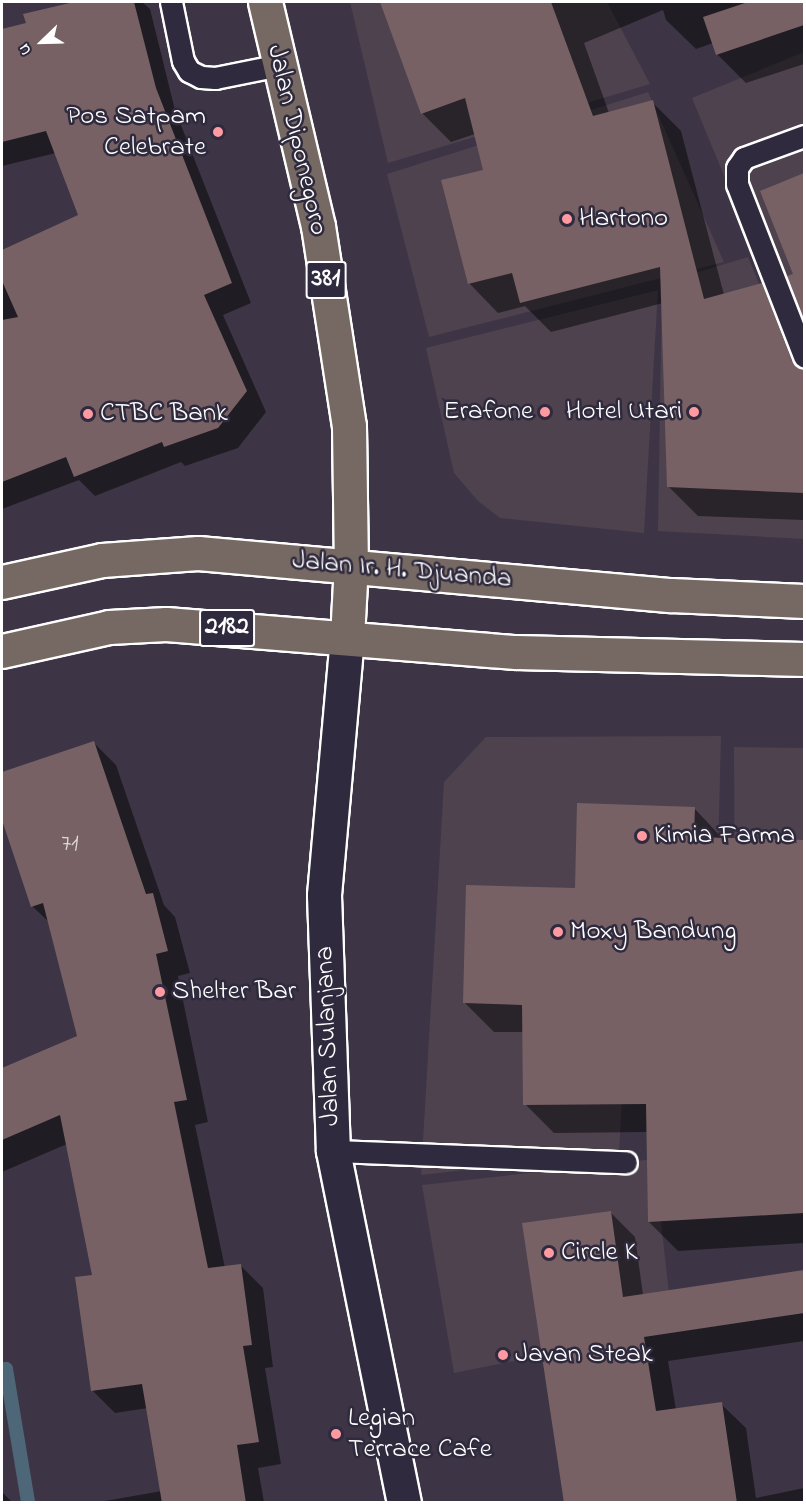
<!DOCTYPE html>
<html>
<head>
<meta charset="utf-8">
<style>
	body { margin:0 }
	#map { position:relative; width:806px; height:1504px; overflow:hidden; background:#3d3545; font-family:"Indie Flower",sans-serif }
	div>[style] { position:absolute }
	[style*='--x'] { left:calc(var(--x)*1px); top:calc(var(--y)*1px); width:calc(var(--w)*1px); rotate:calc(var(--a)*1deg) }
	.built>* { inset:0; background:#4e424f }
	.shadow>* { inset:0; background:#0007 }
	.stream>* { height:14px; margin:-7px; padding:0 7px; transform-origin:7px; border-radius:7px; background:#4e6778 }
	.building>* { inset:0; background:#776165 }
	.roads { filter:drop-shadow(2px 0 #fff) drop-shadow(-2px 0 #fff) drop-shadow(0 2px #fff) drop-shadow(0 -2px #fff) }
	.lane>* { height:21px; margin:-10.5px; padding:0 10.5px; transform-origin:10.5px; border-radius:10.5px; background:#2f2a3d }
	.secondary>* { height:33px; margin:-16.5px; padding:0 16.5px; transform-origin:16.5px; border-radius:16.5px; background:#2f2a3d }
	.primary>* { height:33px; margin:-16.5px; padding:0 16.5px; transform-origin:16.5px; border-radius:16.5px; background:#766964 }
	.dots>* { width:16px; height:16px; translate:-50% -50%; box-sizing:border-box; border:3px solid #2f2a3d; border-radius:50% }
	span { translate:-50% -50%; white-space:nowrap; text-align:center; line-height:1.15; -webkit-text-stroke:5px #2f2a3d; paint-order:stroke }
	.number-label { font-size:24px; color:#ddd8d8 }
	.number-label span { -webkit-text-stroke-width:0 }
	.shield-label span { padding:2px 4px; background:#2f2a3d; border:2px solid; border-radius:4px; -webkit-text-stroke-width:0 }
	.shield-label { font-size:26px; color:#fff; font-weight:700 }
	.poi-label { font-size:27px; color:#fff }
	.right { translate:-100% -50%; text-align:right }
	.left { translate:0 -50%; text-align:left }
	.street-label { font-size:27px; color:#fff }
	.frame { position:absolute; inset:0; border:3px solid #fff; pointer-events:none }
	.north { position:absolute; left:12px; top:12px; width:60px; height:60px; -webkit-text-stroke:4px #2f2a3d; paint-order:stroke; rotate:247deg; font-size:16px; font-weight:700; line-height:24px; text-align:center; color:#fff }
	.north::after { content:''; display:block; margin:auto; width:21px; height:27px; background:#fff; clip-path:polygon(50% 0,100% 100%,50% 72%,0 100%) }
</style>
</head>
<body>
<div id="map">
	<div class="built">
		<i style="clip-path:polygon(350px 2px,607px 2px,650px 84px,388px 163px)"></i>
		<i style="clip-path:polygon(804px 52px,804px 370px,692px 98px)"></i>
		<i style="clip-path:polygon(648px 92px,724px 262px,429px 337px,387px 174px)"></i>
		<i style="clip-path:polygon(748px 257px,804px 393px,804px 539px,658px 531px,662px 283px)"></i>
		<i style="clip-path:polygon(658px 290px,644px 533px,500px 518px,478px 501px,454px 473px,426px 348px)"></i>
		<i style="clip-path:polygon(721px 736px,713px 1052px,625px 1048px,619px 1153px,421px 1175px,444px 782px,486px 737px)"></i>
		<i style="clip-path:polygon(734px 747px,804px 748px,804px 1179px,736px 1176px)"></i>
		<i style="clip-path:polygon(654px 1159px,673px 1329px,454px 1373px,422px 1185px)"></i>
	</div>
	<div class="shadow">
		<i style="clip-path:polygon(80px 2px,142px 2px,150px 9px,175px 110px,251px 303px,223px 315px,266px 412px,238px 448px,185px 466px,181px 462px,95px 496px,79px 480px,2px 509px,2px 251px,80px 216px,56px 153px,2px 166px,2px 31px,28px 24px,25px 15px)"></i>
		<i style="clip-path:polygon(386px 2px,797px 2px,804px 19px,804px 64px,746px 83px,717px 54px,713px 43px,696px 49px,666px 20px,663px 10px,584px 43px,609px 113px,652px 102px,681px 131px,724px 295px,761px 285px,791px 314px,804px 349px,804px 520px,698px 516px,668px 486px,663px 303px,551px 332px,525px 306px,498px 313px,469px 283px,485px 171px,475px 134px,451px 142px,422px 113px,382px 3px)"></i>
		<i style="clip-path:polygon(804px 175px,804px 318px,789px 277px,795px 275px,762px 192px)"></i>
		<i style="clip-path:polygon(94px 743px,116px 765px,164px 905px,175px 917px,190px 973px,178px 976px,208px 1122px,195px 1125px,225px 1268px,241px 1266px,263px 1288px,273px 1367px,265px 1368px,281px 1464px,258px 1468px,264px 1502px,99px 1502px,162px 1491px,148px 1408px,115px 1413px,92px 1390px,94px 1276px,67px 1144px,2px 1172px,2px 1069px,78px 1037px,50px 923px,32px 906px,2px 815px,2px 774px)"></i>
		<i style="clip-path:polygon(694px 808px,723px 839px,804px 842px,804px 1243px,678px 1251px,649px 1222px,648px 1132px,554px 1133px,525px 1104px,524px 1032px,494px 1032px,465px 1003px,577px 889px)"></i>
		<i style="clip-path:polygon(611px 1213px,635px 1237px,643px 1295px,804px 1271px,804px 1341px,668px 1361px,676px 1410px,721px 1404px,746px 1428px,756px 1498px,804px 1488px,804px 1502px,567px 1502px)"></i>
		<i style="clip-path:polygon(2px 1492px,12px 1502px,2px 1502px)"></i>
	</div>
	<div class="stream">
		<i style="--x:2;--y:1370;--w:4;--a:-14"></i>
		<i style="--x:6;--y:1369;--w:135;--a:80.6"></i>
	</div>
	<div class="building">
		<i style="clip-path:polygon(74px 2px,134px 2px,156px 88px,232px 283px,204px 295px,247px 391px,218px 428px,164px 447px,162px 442px,74px 477px,66px 457px,2px 482px,2px 320px,18px 317px,2px 281px,2px 250px,78px 215px,46px 131px,2px 142px,2px 29px,26px 23px,23px 14px)"></i>
		<i style="clip-path:polygon(380px 2px,551px 2px,593px 116px,653px 100px,704px 299px,762px 283px,792px 361px,804px 368px,804px 493px,667px 487px,660px 267px,520px 303px,512px 273px,468px 284px,441px 180px,483px 170px,465px 98px,421px 114px)"></i>
		<i style="clip-path:polygon(748px 2px,804px 2px,804px 25px,716px 55px,703px 17px)"></i>
		<i style="clip-path:polygon(804px 173px,804px 322px,787px 276px,793px 274px,760px 191px)"></i>
		<i style="clip-path:polygon(94px 741px,146px 894px,153px 893px,168px 951px,156px 954px,187px 1100px,174px 1102px,208px 1268px,241px 1264px,252px 1345px,243px 1346px,259px 1442px,237px 1445px,246px 1503px,162px 1503px,142px 1384px,91px 1391px,75px 1277px,92px 1275px,60px 1115px,2px 1140px,2px 1068px,77px 1036px,43px 903px,31px 907px,2px 820px,2px 772px)"></i>
		<i style="clip-path:polygon(577px 803px,695px 807px,694px 837px,804px 840px,804px 1213px,648px 1222px,646px 1104px,523px 1105px,522px 1005px,463px 1003px,466px 885px,575px 888px)"></i>
		<i style="clip-path:polygon(611px 1211px,623px 1297px,804px 1270px,804px 1313px,644px 1337px,656px 1411px,722px 1402px,737px 1503px,564px 1503px,522px 1223px)"></i>
	</div>
	<div class="roads">
		<div class="lane">
			<i style="--x:171;--y:2;--w:60;--a:78.5"></i>
			<i style="--x:183;--y:61;--w:12;--a:59"></i>
			<i style="--x:189;--y:71;--w:13;--a:27"></i>
			<i style="--x:201;--y:77;--w:14;--a:4"></i>
			<i style="--x:215;--y:78;--w:66;--a:-11.3"></i>
			<i style="--x:804;--y:136;--w:64;--a:159.9"></i>
			<i style="--x:744;--y:158;--w:12;--a:125"></i>
			<i style="--x:737;--y:168;--w:16;--a:90"></i>
			<i style="--x:737;--y:184;--w:185;--a:68.7"></i>
			<i style="--x:333;--y:1151;--w:293;--a:2.2"></i>
		</div>
		<div class="secondary">
			<i style="--x:347;--y:637;--w:259;--a:95.1"></i>
			<i style="--x:324;--y:895;--w:256;--a:88"></i>
			<i style="--x:333;--y:1151;--w:358;--a:78.6"></i>
		</div>
		<div class="primary">
			<i style="--x:265;--y:2;--w:230;--a:76.7"></i>
			<i style="--x:318;--y:226;--w:202;--a:81.2"></i>
			<i style="--x:349;--y:426;--w:138;--a:89.2"></i>
			<i style="--x:351;--y:564;--w:73;--a:93.1"></i>
			<i style="--x:2;--y:582;--w:102;--a:-12.4"></i>
			<i style="--x:102;--y:560;--w:96;--a:-4.2"></i>
			<i style="--x:198;--y:553;--w:475;--a:5.1"></i>
			<i style="--x:671;--y:595;--w:133;--a:2.6"></i>
			<i style="--x:2;--y:651;--w:110;--a:-12.6"></i>
			<i style="--x:109;--y:627;--w:57;--a:-3"></i>
			<i style="--x:166;--y:624;--w:351;--a:4.6"></i>
			<i style="--x:516;--y:652;--w:288;--a:1.4"></i>
		</div>
	</div>
	<div class="dots">
		<i style="left:218px;top:132px;background:#ff9aa2"></i>
		<i style="left:567px;top:219px;background:#ff9aa2"></i>
		<i style="left:545px;top:412px;background:#ff9aa2"></i>
		<i style="left:694px;top:412px;background:#ff9aa2"></i>
		<i style="left:88px;top:414px;background:#ff9aa2"></i>
		<i style="left:642px;top:836px;background:#ff9aa2"></i>
		<i style="left:558px;top:932px;background:#ff9aa2"></i>
		<i style="left:160px;top:992px;background:#ff9aa2"></i>
		<i style="left:549px;top:1253px;background:#ff9aa2"></i>
		<i style="left:503px;top:1355px;background:#ff9aa2"></i>
		<i style="left:336px;top:1434px;background:#ff9aa2"></i>
	</div>
	<div class="number-label">
		<span style="left:70px;top:845px">71</span>
	</div>
	<div class="shield-label">
		<span style="left:326px;top:280px">381</span>
		<span style="left:227px;top:628px">2182</span>
	</div>
	<div class="poi-label">
		<span class="right" style="left:206px;top:132px">Pos Satpam<br>Celebrate</span>
		<span class="left" style="left:579px;top:219px">Hartono</span>
		<span class="right" style="left:533px;top:412px">Erafone</span>
		<span class="right" style="left:682px;top:412px">Hotel Utari</span>
		<span class="left" style="left:100px;top:414px">CTBC Bank</span>
		<span class="left" style="left:654px;top:836px">Kimia Farma</span>
		<span class="left" style="left:570px;top:932px">Moxy Bandung</span>
		<span class="left" style="left:172px;top:992px">Shelter Bar</span>
		<span class="left" style="left:561px;top:1253px">Circle K</span>
		<span class="left" style="left:515px;top:1355px">Javan Steak</span>
		<span class="left" style="left:348px;top:1434px">Legian<br>Terrace Cafe</span>
	</div>
	<div class="street-label">
		<span style="left:297px;top:140px;rotate:77deg">Jalan Diponegoro</span>
		<span style="left:402px;top:570px;rotate:5deg">Jalan Ir. H. Djuanda</span>
		<span style="left:328px;top:1036px;rotate:-92deg">Jalan Sulanjana</span>
	</div>
	<div class="frame"></div>
	<div class="north">U</div>
</div>
</body>
</html>
